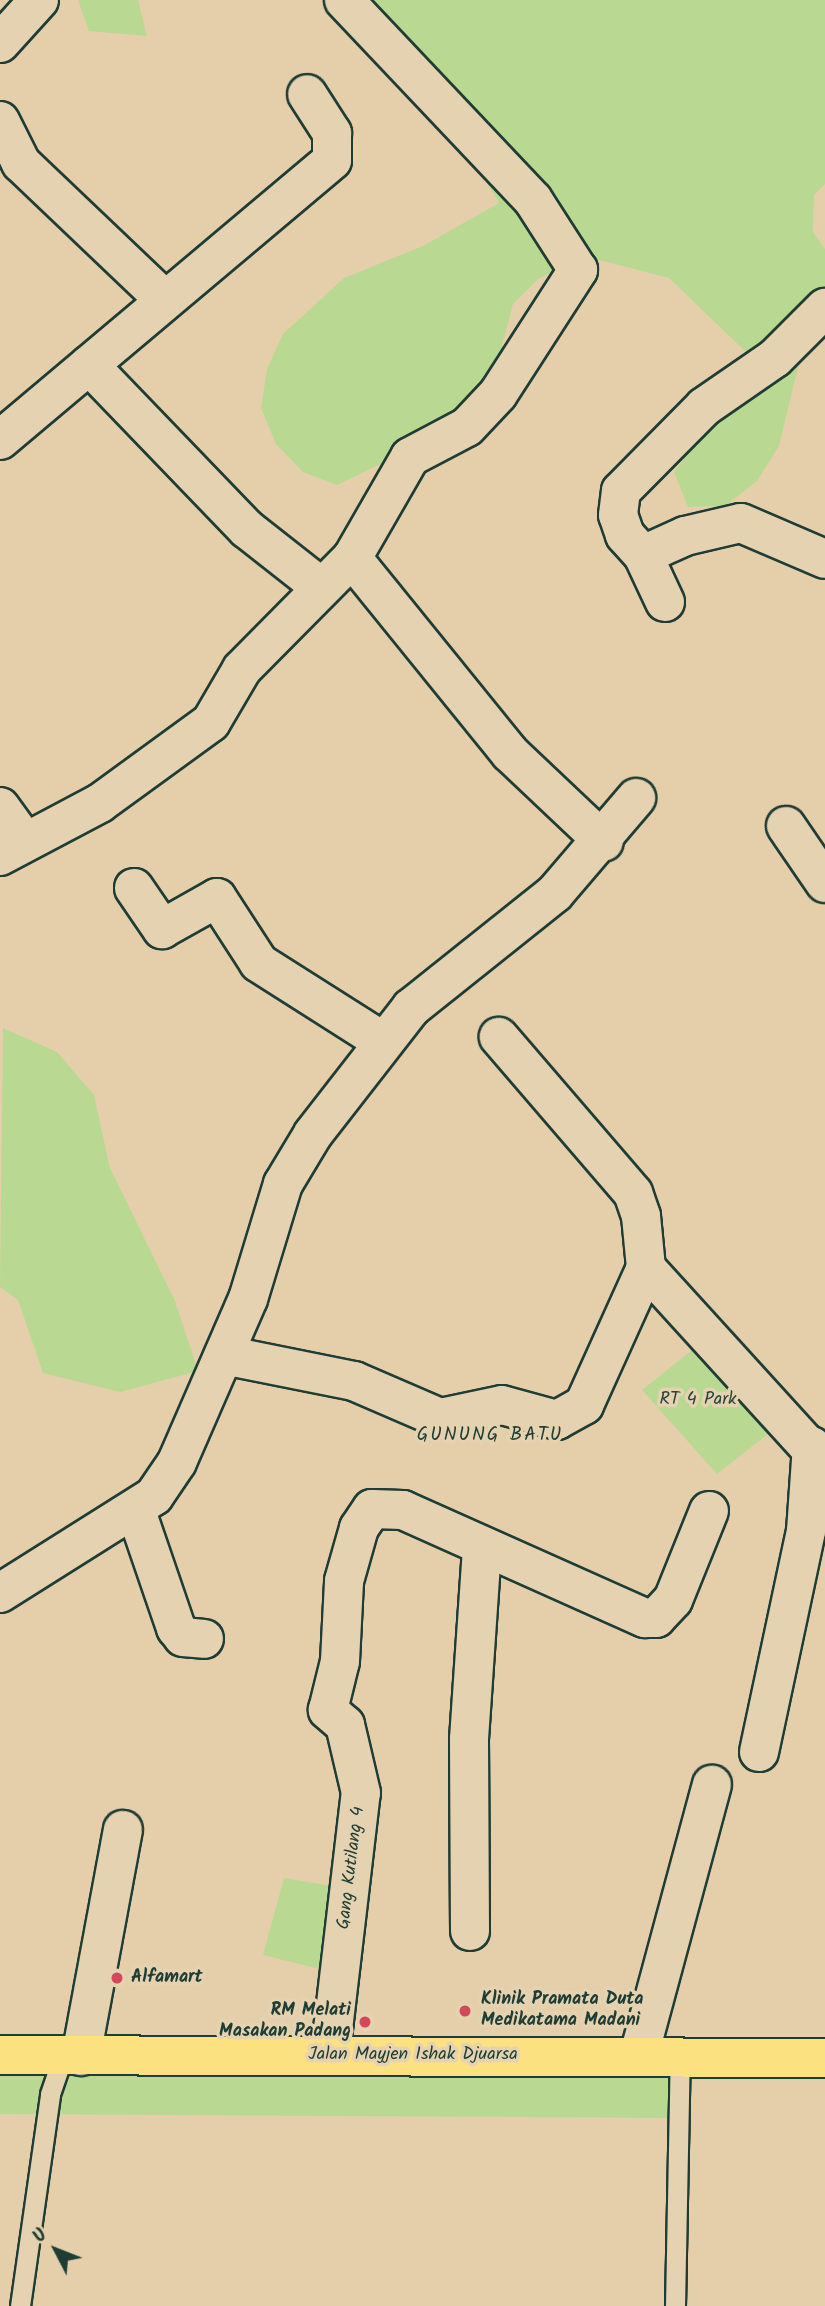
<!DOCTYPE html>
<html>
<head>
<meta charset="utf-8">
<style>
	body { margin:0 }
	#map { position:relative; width:825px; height:2306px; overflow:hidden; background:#e4cfaa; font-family:Kalam,sans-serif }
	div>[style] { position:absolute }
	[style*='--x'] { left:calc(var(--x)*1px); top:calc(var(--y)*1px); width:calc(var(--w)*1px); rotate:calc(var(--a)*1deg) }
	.green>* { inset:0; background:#b9d992 }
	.roads { filter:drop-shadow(2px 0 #1f3d34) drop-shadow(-2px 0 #1f3d34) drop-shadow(0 2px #1f3d34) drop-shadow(0 -2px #1f3d34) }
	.service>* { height:19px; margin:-9.5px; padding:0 9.5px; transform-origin:9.5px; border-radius:9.5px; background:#e5d2b0 }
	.minor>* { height:38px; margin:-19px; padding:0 19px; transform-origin:19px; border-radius:19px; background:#e5d2b0 }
	.primary>* { height:38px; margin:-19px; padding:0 19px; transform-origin:19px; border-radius:19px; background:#fbe180 }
	.dots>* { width:19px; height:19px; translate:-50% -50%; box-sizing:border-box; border:4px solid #e5d2b0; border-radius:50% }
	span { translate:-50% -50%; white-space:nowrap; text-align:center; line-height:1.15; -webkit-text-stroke:7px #e5d2b0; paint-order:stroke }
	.park-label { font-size:18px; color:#274539 }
	.street-label { font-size:18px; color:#1f3d34 }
	.poi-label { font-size:18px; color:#1f3d34; font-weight:700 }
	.left { translate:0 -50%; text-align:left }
	.right { translate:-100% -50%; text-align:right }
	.neighbourhood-label { font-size:19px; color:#1f3d34; letter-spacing:2px }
	.north { position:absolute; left:21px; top:2215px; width:70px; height:70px; -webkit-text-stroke:5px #e5d2b0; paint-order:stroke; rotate:312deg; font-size:19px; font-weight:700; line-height:28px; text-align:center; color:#1f3d34 }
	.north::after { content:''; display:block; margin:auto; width:24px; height:32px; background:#1f3d34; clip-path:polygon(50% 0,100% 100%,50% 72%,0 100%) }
</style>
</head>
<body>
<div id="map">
	<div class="green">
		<i style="clip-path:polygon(78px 0,138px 0,147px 36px,89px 31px)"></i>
		<i style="clip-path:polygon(361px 0,825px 0,825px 184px,814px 195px,813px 232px,825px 249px,825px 312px,807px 330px,779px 446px,757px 481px,725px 506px,688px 507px,674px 472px,717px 417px,747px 353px,669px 278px,584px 256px,538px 279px,513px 304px,491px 387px,397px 456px,337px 485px,303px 472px,276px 444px,261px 408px,267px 369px,283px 334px,344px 278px,423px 246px,499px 203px,421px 75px)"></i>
		<i style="clip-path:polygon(3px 1028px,57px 1052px,94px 1095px,110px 1168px,175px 1301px,198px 1371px,120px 1392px,43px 1373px,18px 1300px,0 1287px)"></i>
		<i style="clip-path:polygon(701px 1343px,769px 1433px,717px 1474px,642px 1390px)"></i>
		<i style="clip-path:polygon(284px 1878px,344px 1888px,331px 1972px,263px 1955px)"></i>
		<i style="clip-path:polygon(0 2053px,680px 2054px,671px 2118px,0 2114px)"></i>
	</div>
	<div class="roads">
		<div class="service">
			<i style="--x:20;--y:2306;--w:214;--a:-81.9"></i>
			<i style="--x:50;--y:2094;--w:40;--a:-71.1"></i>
			<i style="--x:675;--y:2306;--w:252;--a:-88.9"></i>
		</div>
		<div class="minor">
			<i style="--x:0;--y:43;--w:58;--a:-47.8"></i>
			<i style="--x:0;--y:121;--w:47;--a:63.4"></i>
			<i style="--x:21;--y:163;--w:197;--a:43.6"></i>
			<i style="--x:89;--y:365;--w:228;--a:46.1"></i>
			<i style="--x:247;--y:529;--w:95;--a:38.2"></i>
			<i style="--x:0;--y:440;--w:434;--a:-40.1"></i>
			<i style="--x:332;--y:160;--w:27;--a:-90"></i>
			<i style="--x:332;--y:133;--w:46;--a:-122.7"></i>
			<i style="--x:643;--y:555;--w:46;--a:-24.3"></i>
			<i style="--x:685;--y:536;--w:57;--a:-13.1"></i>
			<i style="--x:741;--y:523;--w:91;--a:23.2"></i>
			<i style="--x:352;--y:558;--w:251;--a:51"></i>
			<i style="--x:510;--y:753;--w:129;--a:43.4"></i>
			<i style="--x:665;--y:602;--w:52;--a:-115.1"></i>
			<i style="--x:643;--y:555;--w:27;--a:-132"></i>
			<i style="--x:625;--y:535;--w:21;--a:-109"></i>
			<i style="--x:618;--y:515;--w:24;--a:-83"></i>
			<i style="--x:621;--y:491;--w:118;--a:-45.3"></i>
			<i style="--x:704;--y:407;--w:86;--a:-34.6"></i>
			<i style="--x:775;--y:358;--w:71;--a:-45"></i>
			<i style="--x:0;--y:807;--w:41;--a:54"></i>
			<i style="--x:786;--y:826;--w:69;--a:55.6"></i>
			<i style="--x:0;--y:856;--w:113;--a:-27.9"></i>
			<i style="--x:100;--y:803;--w:137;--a:-36.1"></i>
			<i style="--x:211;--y:722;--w:61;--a:-59.7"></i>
			<i style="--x:242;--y:669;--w:156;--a:-45.3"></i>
			<i style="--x:352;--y:558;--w:116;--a:-60.1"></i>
			<i style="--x:410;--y:457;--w:64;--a:-27.8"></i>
			<i style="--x:467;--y:427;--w:45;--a:-46.8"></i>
			<i style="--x:498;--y:394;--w:148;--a:-57.2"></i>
			<i style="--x:578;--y:270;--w:83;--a:-122.7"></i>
			<i style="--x:533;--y:200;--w:275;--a:-133.4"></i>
			<i style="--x:134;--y:888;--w:50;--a:55.7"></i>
			<i style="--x:162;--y:929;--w:63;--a:-29.4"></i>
			<i style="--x:217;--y:898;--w:77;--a:57.1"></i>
			<i style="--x:259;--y:963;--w:146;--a:32.4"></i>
			<i style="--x:646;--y:1268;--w:266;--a:47.7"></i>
			<i style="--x:224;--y:1355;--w:133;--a:11.3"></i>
			<i style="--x:354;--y:1381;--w:94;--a:23.3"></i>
			<i style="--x:440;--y:1418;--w:63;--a:-11.8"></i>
			<i style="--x:502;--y:1405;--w:57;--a:15.3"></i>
			<i style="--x:557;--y:1420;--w:31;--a:-29"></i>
			<i style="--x:584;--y:1405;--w:150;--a:-65.7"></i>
			<i style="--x:646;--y:1268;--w:52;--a:-95.5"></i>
			<i style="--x:641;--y:1216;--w:24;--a:-109"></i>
			<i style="--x:633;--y:1193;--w:206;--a:-130.7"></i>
			<i style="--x:136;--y:1511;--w:124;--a:71.1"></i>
			<i style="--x:176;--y:1628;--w:11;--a:52"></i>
			<i style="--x:183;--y:1637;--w:21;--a:5"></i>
			<i style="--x:0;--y:1593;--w:182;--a:-32.2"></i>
			<i style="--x:154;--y:1496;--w:41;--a:-55.9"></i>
			<i style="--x:177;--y:1462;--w:178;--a:-66.5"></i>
			<i style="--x:248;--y:1299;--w:120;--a:-73.1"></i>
			<i style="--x:283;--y:1184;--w:58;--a:-59"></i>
			<i style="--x:313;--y:1134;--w:160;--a:-52.1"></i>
			<i style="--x:411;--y:1008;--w:184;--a:-38.6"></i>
			<i style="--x:555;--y:893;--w:125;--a:-49.5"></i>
			<i style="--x:759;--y:1752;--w:226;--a:-78"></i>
			<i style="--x:806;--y:1531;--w:85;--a:-86"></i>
			<i style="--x:470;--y:1931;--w:192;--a:-90.3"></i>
			<i style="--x:469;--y:1739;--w:189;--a:-86.1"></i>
			<i style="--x:330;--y:2055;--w:264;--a:-83.3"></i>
			<i style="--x:361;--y:1793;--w:70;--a:-103.2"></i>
			<i style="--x:345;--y:1725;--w:23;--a:-139"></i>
			<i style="--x:328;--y:1710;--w:50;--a:-76.2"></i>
			<i style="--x:340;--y:1661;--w:80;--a:-87.1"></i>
			<i style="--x:344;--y:1581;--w:55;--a:-74.2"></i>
			<i style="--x:359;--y:1528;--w:23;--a:-56"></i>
			<i style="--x:372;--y:1509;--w:31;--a:2"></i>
			<i style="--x:403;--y:1510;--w:265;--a:24.1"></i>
			<i style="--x:645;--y:1618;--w:11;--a:0"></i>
			<i style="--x:656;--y:1618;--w:25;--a:-47"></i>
			<i style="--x:673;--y:1600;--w:96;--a:-68"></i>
			<i style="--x:639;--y:2055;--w:280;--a:-74.9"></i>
			<i style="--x:81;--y:2056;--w:230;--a:-79.5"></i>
		</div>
		<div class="primary">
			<i style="--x:0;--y:2055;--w:825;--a:0.21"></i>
		</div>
	</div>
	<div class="dots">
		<i style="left:117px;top:1978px;background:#d1495b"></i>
		<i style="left:465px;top:2011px;background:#d1495b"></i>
		<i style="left:365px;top:2022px;background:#d1495b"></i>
	</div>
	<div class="park-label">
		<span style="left:698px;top:1400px">RT 4 Park</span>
	</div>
	<div class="street-label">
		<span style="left:352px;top:1868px;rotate:-83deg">Gang Kutilang 4</span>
		<span style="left:413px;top:2055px">Jalan Mayjen Ishak Djuarsa</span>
	</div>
	<div class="poi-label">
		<span class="left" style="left:131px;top:1978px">Alfamart</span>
		<span class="left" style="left:481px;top:2011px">Klinik Pramata Duta<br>Medikatama Madani</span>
		<span class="right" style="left:351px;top:2022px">RM Melati<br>Masakan Padang</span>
	</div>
	<div class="neighbourhood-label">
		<span style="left:490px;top:1436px">GUNUNG BATU</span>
	</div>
	<div class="north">U</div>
</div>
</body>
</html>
